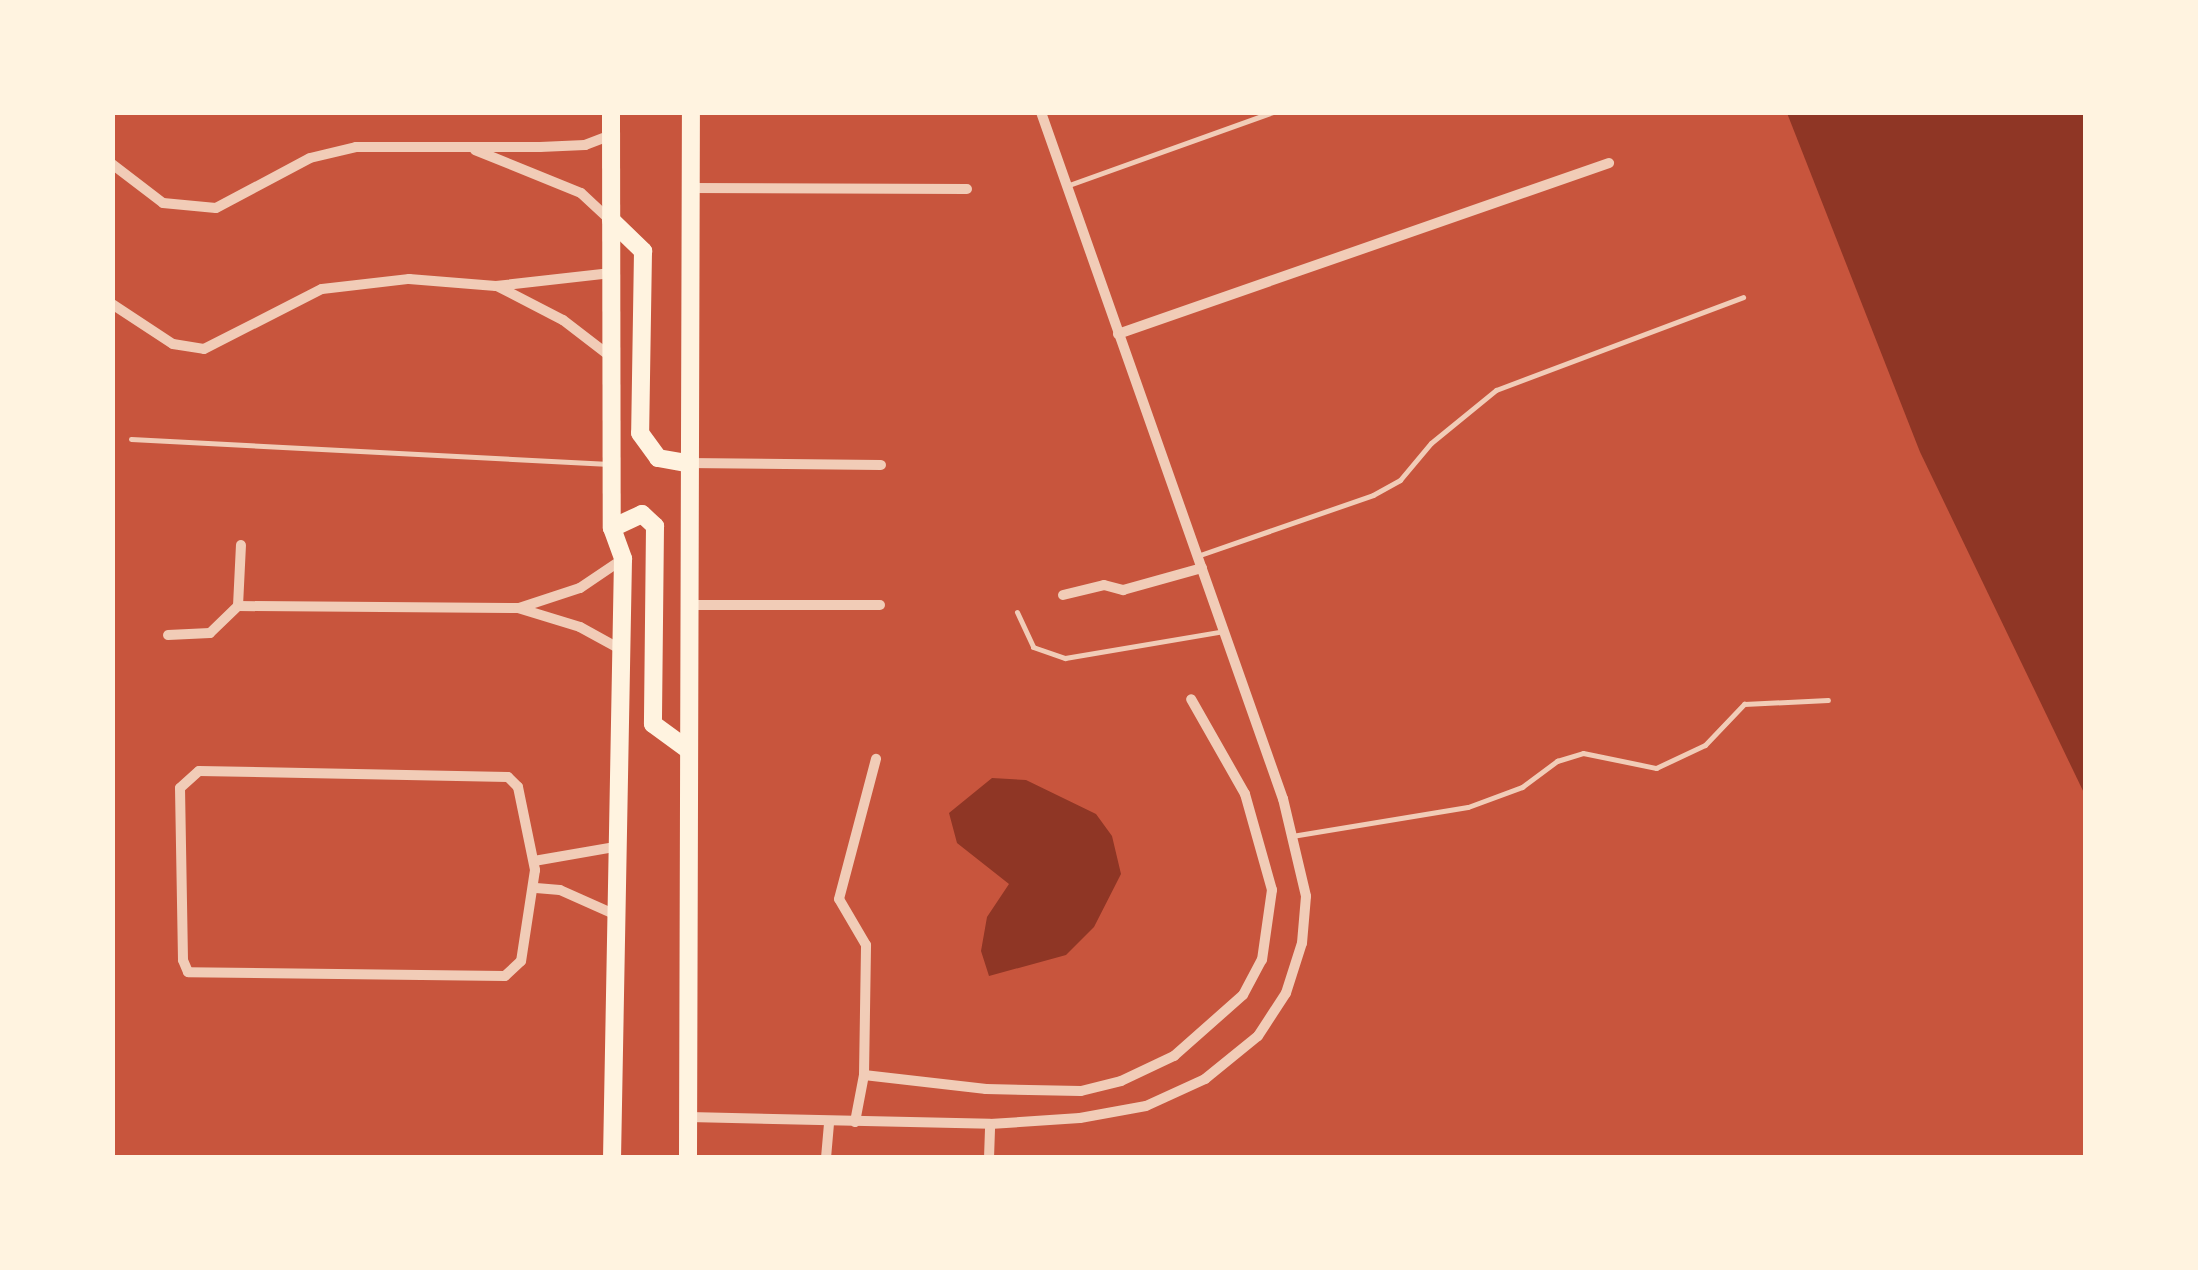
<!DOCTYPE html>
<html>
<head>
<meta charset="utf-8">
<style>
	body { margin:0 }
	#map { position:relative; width:2198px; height:1270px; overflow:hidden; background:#c8553d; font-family:"Sofia Sans Condensed",sans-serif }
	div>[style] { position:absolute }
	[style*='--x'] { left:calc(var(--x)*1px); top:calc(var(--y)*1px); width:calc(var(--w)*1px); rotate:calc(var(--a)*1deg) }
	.water>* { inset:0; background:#8f3625 }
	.service>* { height:5px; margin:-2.5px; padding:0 2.5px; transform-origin:2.5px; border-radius:2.5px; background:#f1ccb7 }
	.minor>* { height:10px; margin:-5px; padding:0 5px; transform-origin:5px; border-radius:5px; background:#f1ccb7 }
	.trunk>* { height:18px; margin:-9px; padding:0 9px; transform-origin:9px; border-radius:9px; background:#fff3e0 }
	span { translate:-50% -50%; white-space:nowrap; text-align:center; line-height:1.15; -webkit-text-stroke:9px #fff3e0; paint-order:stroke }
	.frame { position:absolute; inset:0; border:115px solid #fff3e0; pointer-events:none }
</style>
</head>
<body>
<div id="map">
	<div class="water">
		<i style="clip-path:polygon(1787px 113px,2085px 113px,2085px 795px,1920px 452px)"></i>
		<i style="clip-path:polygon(992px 778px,1026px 780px,1096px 814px,1112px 836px,1121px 874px,1094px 927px,1066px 955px,989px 976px,981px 951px,987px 917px,1009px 884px,957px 843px,949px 813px)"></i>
	</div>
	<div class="service">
		<i style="--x:1069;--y:185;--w:217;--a:-19.7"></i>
		<i style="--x:131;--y:439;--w:479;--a:3"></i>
		<i style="--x:1200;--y:555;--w:183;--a:-19.1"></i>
		<i style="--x:1373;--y:495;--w:31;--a:-29"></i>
		<i style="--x:1400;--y:480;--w:48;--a:-50"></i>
		<i style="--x:1431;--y:443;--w:84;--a:-39.2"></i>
		<i style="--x:1496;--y:390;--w:264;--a:-20.6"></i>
		<i style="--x:1017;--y:612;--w:38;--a:65"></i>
		<i style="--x:1033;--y:647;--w:34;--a:19"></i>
		<i style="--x:1065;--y:658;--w:161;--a:-9.6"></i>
		<i style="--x:1292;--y:836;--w:178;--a:-9.4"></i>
		<i style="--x:1468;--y:807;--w:58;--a:-20.3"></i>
		<i style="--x:1522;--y:787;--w:44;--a:-36.6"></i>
		<i style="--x:1557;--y:761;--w:27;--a:-17"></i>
		<i style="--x:1583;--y:753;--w:75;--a:11.6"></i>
		<i style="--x:1656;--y:768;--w:54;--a:-25.1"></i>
		<i style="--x:1705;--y:745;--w:57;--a:-46.4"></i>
		<i style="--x:1744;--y:704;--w:84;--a:-2.7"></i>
	</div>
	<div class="minor">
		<i style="--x:475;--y:150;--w:114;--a:22.1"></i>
		<i style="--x:581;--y:193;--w:38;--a:43"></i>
		<i style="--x:112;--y:164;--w:64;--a:37.4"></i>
		<i style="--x:163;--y:203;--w:53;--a:5.4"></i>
		<i style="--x:216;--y:208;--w:106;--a:-28"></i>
		<i style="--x:310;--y:158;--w:47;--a:-13.4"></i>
		<i style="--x:356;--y:147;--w:184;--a:0"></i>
		<i style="--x:540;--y:147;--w:45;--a:-2.5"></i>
		<i style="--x:585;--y:145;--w:28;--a:-21"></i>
		<i style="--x:690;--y:188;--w:277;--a:0.2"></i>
		<i style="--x:497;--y:286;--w:74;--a:27.3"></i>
		<i style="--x:563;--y:320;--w:59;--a:37.5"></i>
		<i style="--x:112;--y:304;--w:73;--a:33.3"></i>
		<i style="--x:173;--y:344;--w:31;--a:9"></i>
		<i style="--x:204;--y:349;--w:132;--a:-27"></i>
		<i style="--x:322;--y:289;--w:88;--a:-6.6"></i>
		<i style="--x:409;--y:279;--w:87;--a:4.6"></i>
		<i style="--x:496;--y:286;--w:116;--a:-6.4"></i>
		<i style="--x:1118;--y:334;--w:520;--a:-19.2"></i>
		<i style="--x:687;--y:463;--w:194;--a:0.6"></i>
		<i style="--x:1063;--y:595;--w:42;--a:-13.7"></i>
		<i style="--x:1104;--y:585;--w:20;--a:15"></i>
		<i style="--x:1123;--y:590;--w:82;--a:-15.6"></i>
		<i style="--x:686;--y:605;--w:194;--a:0"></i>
		<i style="--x:238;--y:606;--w:61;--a:-87.2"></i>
		<i style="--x:519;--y:608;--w:64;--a:-18.2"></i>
		<i style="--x:580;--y:588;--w:52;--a:-34"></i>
		<i style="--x:168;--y:635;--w:42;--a:-2.7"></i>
		<i style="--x:210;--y:633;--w:39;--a:-44"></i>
		<i style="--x:238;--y:606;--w:280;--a:0.4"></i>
		<i style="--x:518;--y:608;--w:65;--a:17"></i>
		<i style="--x:580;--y:627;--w:48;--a:28.7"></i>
		<i style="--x:199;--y:771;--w:309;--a:1.1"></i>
		<i style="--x:508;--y:777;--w:14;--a:45"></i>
		<i style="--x:518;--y:787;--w:85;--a:78.4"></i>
		<i style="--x:535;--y:870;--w:92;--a:98.7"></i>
		<i style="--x:521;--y:961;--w:22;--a:137"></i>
		<i style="--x:505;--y:976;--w:317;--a:-179.3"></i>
		<i style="--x:188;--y:972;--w:13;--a:-113"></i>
		<i style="--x:183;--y:960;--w:172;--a:-91"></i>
		<i style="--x:180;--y:788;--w:25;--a:-42"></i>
		<i style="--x:534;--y:861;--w:81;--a:-9.9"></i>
		<i style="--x:536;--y:888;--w:24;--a:5"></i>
		<i style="--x:560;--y:890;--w:59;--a:24"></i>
		<i style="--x:864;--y:1075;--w:123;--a:6.5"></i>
		<i style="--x:986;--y:1089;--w:95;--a:1.2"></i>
		<i style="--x:1081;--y:1091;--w:41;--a:-14"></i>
		<i style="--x:1121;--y:1081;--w:59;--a:-25.3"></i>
		<i style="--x:1174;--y:1056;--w:92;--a:-41.5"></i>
		<i style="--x:1243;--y:995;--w:40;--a:-62"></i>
		<i style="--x:1262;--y:960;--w:71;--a:-81.9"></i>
		<i style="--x:1272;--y:890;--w:100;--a:-105.7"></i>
		<i style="--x:1245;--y:794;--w:109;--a:-119.6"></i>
		<i style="--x:689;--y:1117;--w:301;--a:1.3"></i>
		<i style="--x:990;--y:1124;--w:90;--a:-3.8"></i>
		<i style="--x:1080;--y:1118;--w:67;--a:-10.3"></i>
		<i style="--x:1146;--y:1106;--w:65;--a:-24.6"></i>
		<i style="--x:1205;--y:1079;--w:68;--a:-39.1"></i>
		<i style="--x:1258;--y:1036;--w:51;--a:-56.9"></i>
		<i style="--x:1286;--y:993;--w:52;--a:-72.3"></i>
		<i style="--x:1302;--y:943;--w:47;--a:-85.1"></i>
		<i style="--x:1306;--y:896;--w:100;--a:-103.3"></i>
		<i style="--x:1283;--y:799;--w:728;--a:-109.41"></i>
		<i style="--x:855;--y:1122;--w:48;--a:-79.2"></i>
		<i style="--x:864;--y:1075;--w:130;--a:-89.1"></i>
		<i style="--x:866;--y:945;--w:53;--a:-120.4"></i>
		<i style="--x:839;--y:899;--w:145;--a:-75.2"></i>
		<i style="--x:826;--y:1158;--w:37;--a:-85"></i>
		<i style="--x:989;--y:1158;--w:34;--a:-88"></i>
	</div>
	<div class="trunk">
		<i style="--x:611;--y:112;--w:416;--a:89.9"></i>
		<i style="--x:612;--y:528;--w:33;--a:70"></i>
		<i style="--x:623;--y:559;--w:599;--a:91.05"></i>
		<i style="--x:611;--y:220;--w:45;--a:44.1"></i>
		<i style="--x:643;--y:251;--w:182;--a:90.9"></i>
		<i style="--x:640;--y:433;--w:31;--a:54"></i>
		<i style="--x:658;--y:458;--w:28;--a:10"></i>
		<i style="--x:612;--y:528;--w:33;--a:-25"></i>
		<i style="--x:642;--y:514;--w:18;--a:43"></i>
		<i style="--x:655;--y:526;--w:198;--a:90.6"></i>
		<i style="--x:653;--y:724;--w:42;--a:36.3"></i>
		<i style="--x:688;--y:1158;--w:1046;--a:-89.84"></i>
	</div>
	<div class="frame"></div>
</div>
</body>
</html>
